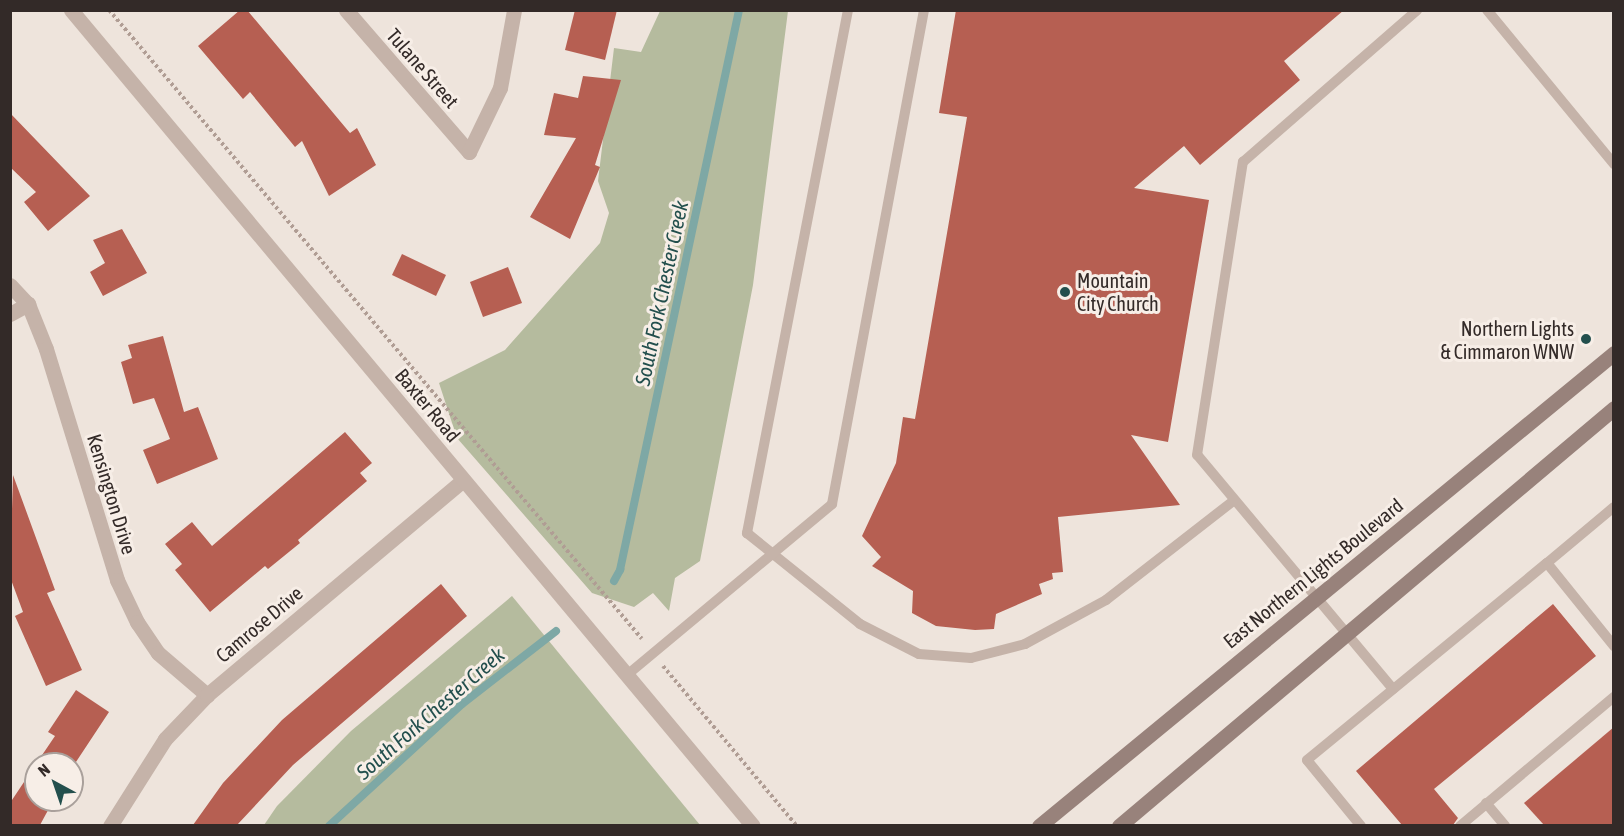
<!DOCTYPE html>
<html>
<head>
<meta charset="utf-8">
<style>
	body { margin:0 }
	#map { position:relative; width:1624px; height:836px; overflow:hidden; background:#eee4dc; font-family:"Asap Condensed",sans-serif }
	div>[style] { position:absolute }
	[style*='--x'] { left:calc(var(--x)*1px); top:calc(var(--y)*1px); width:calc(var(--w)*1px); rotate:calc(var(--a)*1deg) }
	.green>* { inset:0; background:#b5bb9e }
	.stream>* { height:8px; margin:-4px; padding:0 4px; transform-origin:4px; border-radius:4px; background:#7ea8a5 }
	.building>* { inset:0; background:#b65f52 }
	.path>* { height:4px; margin-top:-2px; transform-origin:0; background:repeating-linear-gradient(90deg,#b09d94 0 3px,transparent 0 6px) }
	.service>* { height:10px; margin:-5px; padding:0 5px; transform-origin:5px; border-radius:5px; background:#c5b3a9 }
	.minor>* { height:15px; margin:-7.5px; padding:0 7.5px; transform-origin:7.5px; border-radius:7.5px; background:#c5b3a9 }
	.tertiary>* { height:15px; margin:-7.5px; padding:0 7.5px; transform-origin:7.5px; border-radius:7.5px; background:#c5b3a9 }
	.secondary>* { height:15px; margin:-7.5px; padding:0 7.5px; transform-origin:7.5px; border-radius:7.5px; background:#98827b }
	.dots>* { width:16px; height:16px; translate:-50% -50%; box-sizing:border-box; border:3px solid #f7eee7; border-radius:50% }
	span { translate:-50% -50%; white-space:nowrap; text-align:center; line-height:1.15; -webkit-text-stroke:6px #f7eee7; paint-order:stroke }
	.street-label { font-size:20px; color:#332a28 }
	.poi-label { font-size:20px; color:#332a28 }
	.left { translate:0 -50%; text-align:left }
	.right { translate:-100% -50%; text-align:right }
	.water-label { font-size:21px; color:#234f4d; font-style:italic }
	.frame { position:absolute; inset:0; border:12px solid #332a28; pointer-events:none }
	.north { position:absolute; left:24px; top:752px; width:60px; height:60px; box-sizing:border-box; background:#f7eee7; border:2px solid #a9a09b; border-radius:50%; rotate:320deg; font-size:16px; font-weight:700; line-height:24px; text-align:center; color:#332a28 }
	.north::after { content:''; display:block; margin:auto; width:21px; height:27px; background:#234f4d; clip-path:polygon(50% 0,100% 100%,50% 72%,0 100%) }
</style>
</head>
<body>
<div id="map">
	<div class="green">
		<i style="clip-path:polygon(660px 11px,788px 11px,753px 285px,700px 561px,675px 578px,669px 611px,653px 593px,634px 607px,592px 593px,457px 438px,439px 383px,505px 350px,600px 243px,609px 213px,598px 181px,614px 48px,641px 52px)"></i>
		<i style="clip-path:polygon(512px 596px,700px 825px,264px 825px,277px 806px,351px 731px)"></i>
	</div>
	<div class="stream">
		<i style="--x:614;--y:581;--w:13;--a:-61"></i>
		<i style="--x:620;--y:570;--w:573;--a:-78"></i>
		<i style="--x:329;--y:826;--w:180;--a:-42.5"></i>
		<i style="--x:462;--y:704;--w:119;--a:-37.8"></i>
	</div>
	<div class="building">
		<i style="clip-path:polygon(240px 10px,247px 10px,350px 133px,357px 128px,376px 165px,329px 196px,302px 141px,295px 147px,250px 92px,243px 99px,198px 46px)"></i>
		<i style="clip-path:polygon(575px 10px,617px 10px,605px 60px,565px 50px)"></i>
		<i style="clip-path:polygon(956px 10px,1344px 10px,1284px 61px,1300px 80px,1200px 165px,1184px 146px,1134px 188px,1209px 200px,1168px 442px,1131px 435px,1180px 505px,1058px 517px,1063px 572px,1052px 573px,1053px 579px,1039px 584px,1042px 594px,996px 614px,994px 629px,975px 630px,936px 626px,912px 613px,913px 591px,872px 566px,881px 557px,862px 536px,896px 463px,903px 417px,915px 419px,967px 117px,939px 113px)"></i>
		<i style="clip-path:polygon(583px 76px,621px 80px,595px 165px,600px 167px,570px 239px,530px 217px,576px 138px,544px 135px,554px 93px,578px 98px)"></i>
		<i style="clip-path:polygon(10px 113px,90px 196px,48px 231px,24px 202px,36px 192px,10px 167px)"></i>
		<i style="clip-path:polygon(122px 229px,147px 273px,103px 296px,90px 272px,105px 263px,93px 240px)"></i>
		<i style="clip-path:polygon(402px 254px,446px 275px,436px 296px,392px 275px)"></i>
		<i style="clip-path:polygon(508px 267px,522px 303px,483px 317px,470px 282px)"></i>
		<i style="clip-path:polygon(163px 336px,184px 412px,198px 407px,218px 459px,157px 484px,143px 450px,170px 439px,154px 398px,133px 404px,121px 362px,132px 358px,128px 345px)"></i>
		<i style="clip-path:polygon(345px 432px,372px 463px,360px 473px,367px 481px,298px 540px,300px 543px,268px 569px,265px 566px,210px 612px,175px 570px,182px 564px,165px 544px,192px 522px,212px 546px)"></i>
		<i style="clip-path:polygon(13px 475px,55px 590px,47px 593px,82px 670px,46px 686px,15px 616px,23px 612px,10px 577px)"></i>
		<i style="clip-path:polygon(441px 584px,467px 616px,293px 765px,237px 825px,193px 825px,223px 783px,282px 720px)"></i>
		<i style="clip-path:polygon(1553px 604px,1596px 656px,1434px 789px,1458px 818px,1453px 825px,1402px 825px,1356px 771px)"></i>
		<i style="clip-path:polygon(76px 690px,109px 712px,72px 768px,72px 764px,36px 764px,55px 736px,48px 732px)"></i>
		<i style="clip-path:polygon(1614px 727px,1614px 825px,1544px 825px,1524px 803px)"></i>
		<i style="clip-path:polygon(36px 764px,36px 800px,53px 801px,40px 825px,10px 825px,10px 803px)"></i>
	</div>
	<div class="path">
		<i style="--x:109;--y:10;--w:824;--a:49.72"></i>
		<i style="--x:663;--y:666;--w:209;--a:50.1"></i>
	</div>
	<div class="service">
		<i style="--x:848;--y:10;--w:533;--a:100.93"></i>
		<i style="--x:747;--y:533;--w:145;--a:38.8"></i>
		<i style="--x:860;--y:624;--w:66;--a:27"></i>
		<i style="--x:919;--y:654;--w:52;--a:4.4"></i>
		<i style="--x:971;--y:658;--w:56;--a:-14.5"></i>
		<i style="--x:1025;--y:644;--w:92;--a:-28.5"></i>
		<i style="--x:1106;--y:600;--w:161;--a:-37.9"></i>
		<i style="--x:1487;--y:10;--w:200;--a:50.5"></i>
		<i style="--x:1547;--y:563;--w:87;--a:-39.9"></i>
		<i style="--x:627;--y:675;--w:267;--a:-39.8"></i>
		<i style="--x:832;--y:504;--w:502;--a:-79.45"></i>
		<i style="--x:1393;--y:689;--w:305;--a:-129.9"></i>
		<i style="--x:1197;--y:455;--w:297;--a:-81.1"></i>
		<i style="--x:1243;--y:162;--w:231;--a:-41.1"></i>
		<i style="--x:1486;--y:803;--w:30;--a:50"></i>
		<i style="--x:1361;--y:826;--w:85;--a:-129.3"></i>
		<i style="--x:1307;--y:760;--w:310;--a:-39.4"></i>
		<i style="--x:1547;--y:563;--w:107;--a:51.1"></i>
		<i style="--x:1460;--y:826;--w:201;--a:-40"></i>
	</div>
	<div class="minor">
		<i style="--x:346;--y:10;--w:188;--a:49.1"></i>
		<i style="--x:469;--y:152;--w:71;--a:-64.2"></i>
		<i style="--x:500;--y:88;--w:79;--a:-79.8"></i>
		<i style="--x:10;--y:285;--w:26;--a:47"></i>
		<i style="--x:28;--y:304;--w:48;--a:68.2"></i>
		<i style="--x:46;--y:349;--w:242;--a:72.9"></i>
		<i style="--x:117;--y:580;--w:47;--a:64.5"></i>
		<i style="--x:137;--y:622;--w:37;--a:56"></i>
		<i style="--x:158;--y:653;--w:65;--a:40.6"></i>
		<i style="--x:10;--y:314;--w:21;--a:-29"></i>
		<i style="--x:110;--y:826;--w:103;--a:-57.7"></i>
		<i style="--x:165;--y:739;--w:61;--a:-46.3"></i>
		<i style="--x:207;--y:695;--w:334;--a:-40"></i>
	</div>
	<div class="tertiary">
		<i style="--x:71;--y:10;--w:1063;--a:50.11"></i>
	</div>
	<div class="secondary">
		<i style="--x:1039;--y:826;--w:745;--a:-39.44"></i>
		<i style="--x:1119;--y:826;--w:648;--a:-40.18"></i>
	</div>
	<div class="dots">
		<i style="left:1065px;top:292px;background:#234f4d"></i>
		<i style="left:1586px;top:339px;background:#234f4d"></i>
	</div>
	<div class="street-label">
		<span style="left:423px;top:68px;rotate:49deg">Tulane Street</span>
		<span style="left:428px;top:405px;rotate:50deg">Baxter Road</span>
		<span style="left:112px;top:494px;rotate:73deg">Kensington Drive</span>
		<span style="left:1313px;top:573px;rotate:-39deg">East Northern Lights Boulevard</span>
		<span style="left:259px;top:624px;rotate:-40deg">Camrose Drive</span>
	</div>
	<div class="poi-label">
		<span class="left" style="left:1077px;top:292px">Mountain<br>City Church</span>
		<span class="right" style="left:1574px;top:340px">Northern Lights<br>&amp; Cimmaron WNW</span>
	</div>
	<div class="water-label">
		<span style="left:661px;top:293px;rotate:-78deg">South Fork Chester Creek</span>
		<span style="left:430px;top:713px;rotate:-41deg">South Fork Chester Creek</span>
	</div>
	<div class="frame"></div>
	<div class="north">N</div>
</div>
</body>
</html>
